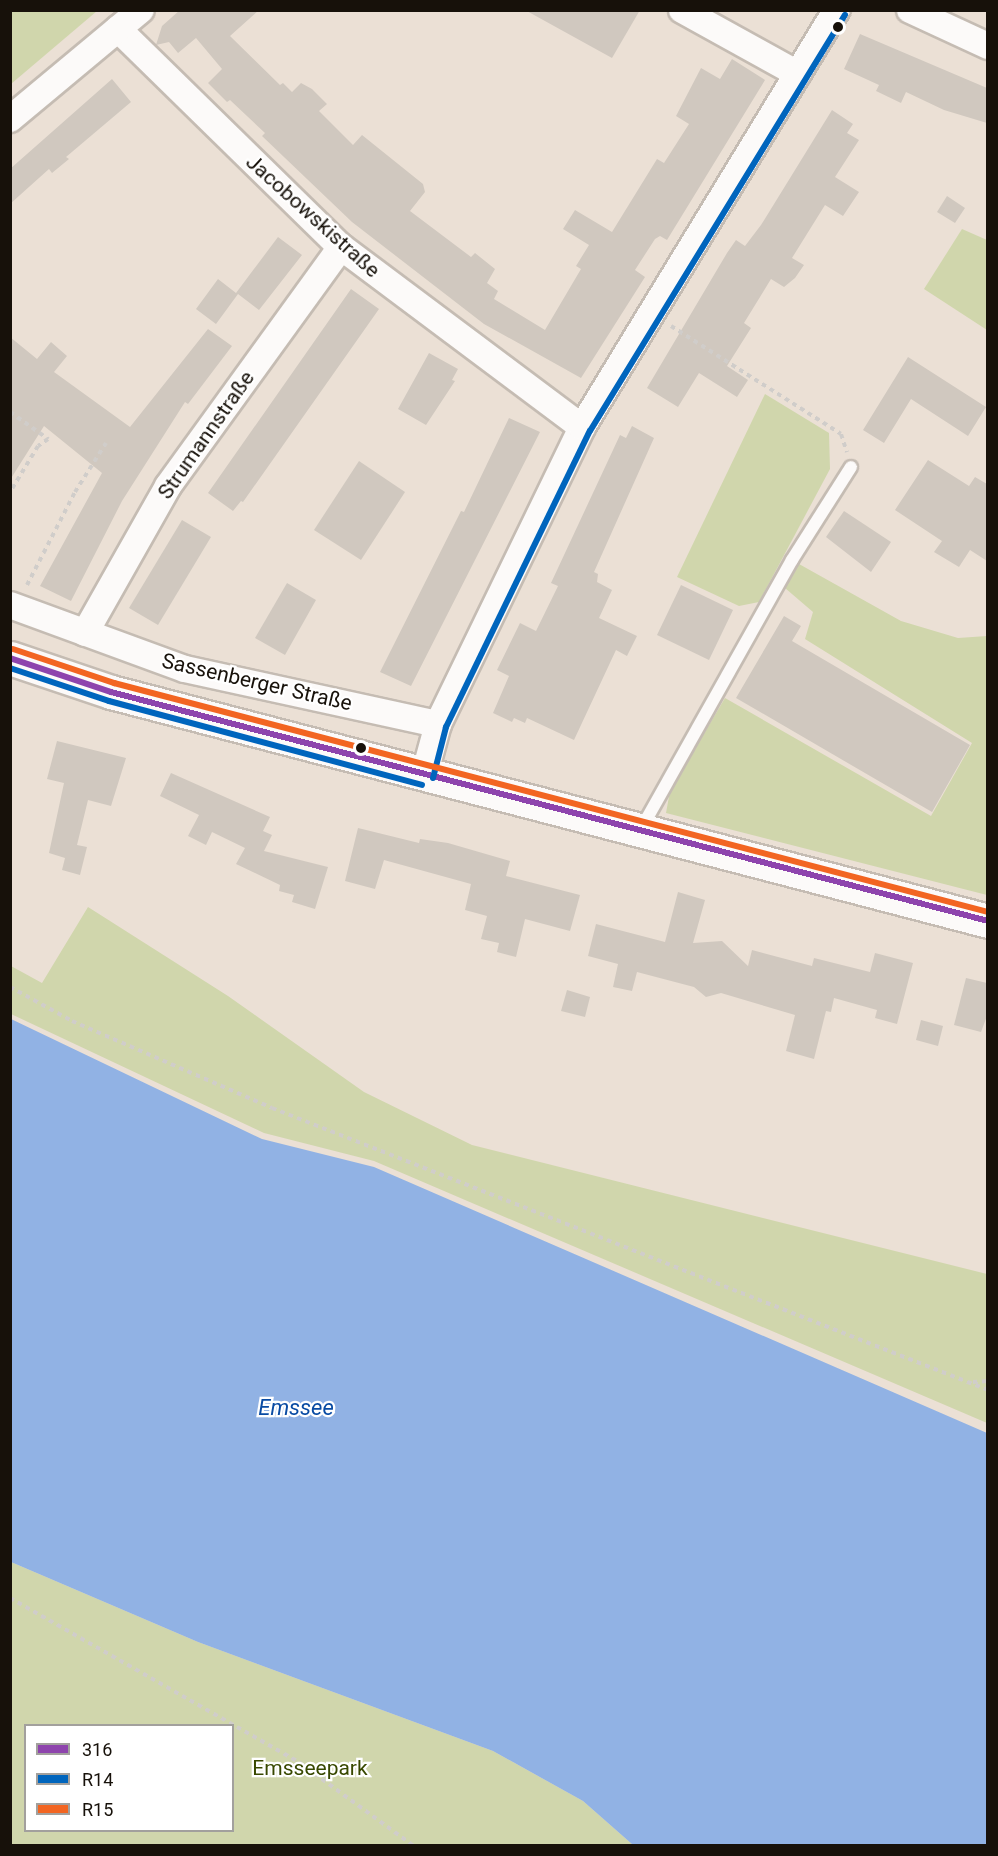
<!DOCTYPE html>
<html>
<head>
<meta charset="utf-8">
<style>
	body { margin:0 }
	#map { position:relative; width:998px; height:1856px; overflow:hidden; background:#ebe0d5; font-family:Roboto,sans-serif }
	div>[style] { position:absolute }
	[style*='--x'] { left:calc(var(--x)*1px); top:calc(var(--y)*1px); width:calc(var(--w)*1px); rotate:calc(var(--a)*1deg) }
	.green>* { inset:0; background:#d0d6ac }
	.water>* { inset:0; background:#91b2e4 }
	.building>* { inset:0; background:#d0c8bf }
	.path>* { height:4px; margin-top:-2px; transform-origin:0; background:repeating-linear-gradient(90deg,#d0cdca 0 4.5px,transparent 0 9px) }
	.roads { filter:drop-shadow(2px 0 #c5bcb3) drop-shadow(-2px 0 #c5bcb3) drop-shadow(0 2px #c5bcb3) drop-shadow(0 -2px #c5bcb3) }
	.lane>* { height:12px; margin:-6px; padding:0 6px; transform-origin:6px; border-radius:6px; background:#fcfaf9 }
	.street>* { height:26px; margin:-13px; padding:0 13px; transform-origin:13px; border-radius:13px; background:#fcfaf9 }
	.secondary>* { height:33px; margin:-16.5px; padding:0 16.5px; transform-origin:16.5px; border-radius:16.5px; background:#fcfaf9 }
	.bus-1>* { height:6px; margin:-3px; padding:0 3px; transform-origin:3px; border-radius:3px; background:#8e44ad }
	.bus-2>* { height:6px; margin:-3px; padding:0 3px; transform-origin:3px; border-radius:3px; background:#0065bd }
	.bus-3>* { height:6px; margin:-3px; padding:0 3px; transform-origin:3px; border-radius:3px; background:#f26522 }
	.dots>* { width:16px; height:16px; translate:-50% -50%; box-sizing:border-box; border:3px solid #fff; border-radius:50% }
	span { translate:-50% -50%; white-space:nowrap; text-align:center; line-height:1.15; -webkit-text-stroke:4.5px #fff; paint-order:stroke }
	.street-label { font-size:21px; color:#17110a }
	.park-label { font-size:21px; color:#384800 }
	.water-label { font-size:22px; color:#094ba3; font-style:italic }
	.frame { position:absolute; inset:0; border:12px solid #17110a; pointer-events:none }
	.legend { position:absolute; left:24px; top:1724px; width:210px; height:108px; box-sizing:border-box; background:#fff; border:2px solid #a2a09d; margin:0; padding:8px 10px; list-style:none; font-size:18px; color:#17110a }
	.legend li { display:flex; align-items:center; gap:12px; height:30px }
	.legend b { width:30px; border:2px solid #a2a09d }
</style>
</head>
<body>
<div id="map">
	<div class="green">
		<i style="clip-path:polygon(11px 10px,97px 10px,97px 11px,11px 84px)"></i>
		<i style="clip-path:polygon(962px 229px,987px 240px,987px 330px,924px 289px)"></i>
		<i style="clip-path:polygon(765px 394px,829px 433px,830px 469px,759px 602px,739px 606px,677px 577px)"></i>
		<i style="clip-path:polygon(799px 564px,901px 621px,958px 638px,987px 636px,987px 895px,666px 813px,670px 791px,725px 698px,931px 816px,972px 743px,805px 639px,813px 612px,785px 588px)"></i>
		<i style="clip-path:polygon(88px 907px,228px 996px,364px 1092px,472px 1145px,987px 1274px,987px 1423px,374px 1161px,264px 1133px,11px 1014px,11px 966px,42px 983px)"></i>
		<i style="clip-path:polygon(evenodd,11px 1562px,198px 1642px,493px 1751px,583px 1801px,633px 1845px,11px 1846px,11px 1562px,26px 1726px,232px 1726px,232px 1830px,26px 1830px,26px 1726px)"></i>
	</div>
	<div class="water">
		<i style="clip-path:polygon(11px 1019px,262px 1139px,374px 1167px,987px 1433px,987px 1845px,633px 1845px,583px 1801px,493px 1751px,198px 1642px,11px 1562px)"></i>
	</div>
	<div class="building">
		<i style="clip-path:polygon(180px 10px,259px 10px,230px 36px,280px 85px,283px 83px,292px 92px,301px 83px,312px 89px,327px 104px,319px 111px,353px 145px,362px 135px,423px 184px,425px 192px,410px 211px,471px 257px,475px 253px,495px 269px,487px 283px,498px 291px,494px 299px,545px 330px,581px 269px,576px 266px,589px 245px,563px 229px,575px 210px,612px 232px,657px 159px,664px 163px,689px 124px,676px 116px,701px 68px,720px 79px,732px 59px,765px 80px,667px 240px,660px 236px,655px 239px,635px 270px,645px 277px,581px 378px,484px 324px,352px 222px,262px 136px,265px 133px,230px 100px,227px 102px,208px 83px,222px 69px,196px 38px,178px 53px,169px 42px,156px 45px,162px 26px)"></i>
		<i style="clip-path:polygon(525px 10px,640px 10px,612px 58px)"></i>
		<i style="clip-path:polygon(860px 34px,987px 88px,987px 123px,944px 110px,906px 92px,901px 103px,876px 91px,879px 85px,844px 69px)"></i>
		<i style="clip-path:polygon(112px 79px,131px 102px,66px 157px,69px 159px,52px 173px,49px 169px,10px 204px,10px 169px)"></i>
		<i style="clip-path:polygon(832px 110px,853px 124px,847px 133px,859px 140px,835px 177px,859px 192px,843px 216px,825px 205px,792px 258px,804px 265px,795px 278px,784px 287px,771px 279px,744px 323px,751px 328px,727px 366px,748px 380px,737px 397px,699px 373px,678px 407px,647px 388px,727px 253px,736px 240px,745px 246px,761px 225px)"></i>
		<i style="clip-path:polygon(947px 196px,965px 208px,955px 223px,937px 212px)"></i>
		<i style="clip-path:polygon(278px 237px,302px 255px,259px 310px,238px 294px,216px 324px,196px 309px,218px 279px,236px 293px)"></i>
		<i style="clip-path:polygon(351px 289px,379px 309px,243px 502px,241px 501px,233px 511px,208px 493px)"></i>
		<i style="clip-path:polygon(208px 329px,232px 346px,188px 404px,185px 402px,122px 501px,71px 601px,40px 586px,102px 473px,44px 426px,10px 480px,10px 337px,37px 359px,51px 342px,67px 356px,54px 372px,130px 427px)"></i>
		<i style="clip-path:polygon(429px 353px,458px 369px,452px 380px,455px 381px,426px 425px,398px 409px)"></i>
		<i style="clip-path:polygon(908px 357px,986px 407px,968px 436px,911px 399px,884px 443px,863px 430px)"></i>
		<i style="clip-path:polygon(509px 418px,540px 432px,411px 686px,380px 672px,461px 511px,464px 512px)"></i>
		<i style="clip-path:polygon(632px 426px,654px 438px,594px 572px,598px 574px,597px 582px,612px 590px,599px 618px,637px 636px,627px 656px,616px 650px,574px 740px,527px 718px,525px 723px,514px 718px,512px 722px,493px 713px,509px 676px,497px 670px,520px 623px,536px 631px,558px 586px,551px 583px,620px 435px,626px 438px)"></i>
		<i style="clip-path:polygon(928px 460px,969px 486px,975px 477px,987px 484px,987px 561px,970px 550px,959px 567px,934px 552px,942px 541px,895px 510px)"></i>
		<i style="clip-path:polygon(359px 461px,405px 492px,361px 560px,314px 530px)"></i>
		<i style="clip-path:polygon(844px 511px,891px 542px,871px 572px,826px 537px)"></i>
		<i style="clip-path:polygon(182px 520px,211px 537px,158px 625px,129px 608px)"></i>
		<i style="clip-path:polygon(287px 583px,316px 600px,285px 655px,255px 638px)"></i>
		<i style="clip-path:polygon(681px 585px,733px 610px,709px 660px,657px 635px)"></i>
		<i style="clip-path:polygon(784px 616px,801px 626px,792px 641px,970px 745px,932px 812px,736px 698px)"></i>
		<i style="clip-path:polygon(57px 741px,126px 758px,111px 806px,88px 800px,77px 845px,87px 847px,80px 875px,62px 870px,65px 858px,49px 853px,64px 783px,47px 779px)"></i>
		<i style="clip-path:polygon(171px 773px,270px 817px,263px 831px,272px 835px,264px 851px,328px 867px,315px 909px,292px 902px,294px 895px,279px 891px,280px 885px,236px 864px,245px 848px,212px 832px,206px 845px,188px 836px,199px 815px,160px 796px)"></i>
		<i style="clip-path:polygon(358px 828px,419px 843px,420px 839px,448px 843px,510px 861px,506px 876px,580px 895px,570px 931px,525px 919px,516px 957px,497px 952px,499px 943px,481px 939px,487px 916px,465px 910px,471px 884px,384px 860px,375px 889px,345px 881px)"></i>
		<i style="clip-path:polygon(678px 892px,705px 900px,693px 943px,722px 941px,748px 966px,752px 950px,812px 966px,814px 958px,870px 972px,875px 953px,913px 963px,897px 1024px,875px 1018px,877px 1010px,834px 998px,831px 1012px,826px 1011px,814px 1059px,786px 1051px,795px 1015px,721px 993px,706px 997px,694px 987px,637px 972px,632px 991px,613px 987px,618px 964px,588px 956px,596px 924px,665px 942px)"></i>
		<i style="clip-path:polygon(966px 978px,987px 983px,987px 1016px,981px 1032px,954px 1025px)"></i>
		<i style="clip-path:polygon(567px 990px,590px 997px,585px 1017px,561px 1011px)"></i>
		<i style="clip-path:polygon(921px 1020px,943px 1026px,938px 1046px,916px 1040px)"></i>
	</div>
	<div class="path">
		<i style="--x:671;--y:326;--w:201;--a:32.4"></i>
		<i style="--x:841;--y:434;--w:19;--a:72"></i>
		<i style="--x:10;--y:412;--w:47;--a:35.4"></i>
		<i style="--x:48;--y:439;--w:12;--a:145"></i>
		<i style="--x:38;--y:446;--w:54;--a:121.3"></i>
		<i style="--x:27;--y:585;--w:105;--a:-62.7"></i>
		<i style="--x:75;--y:492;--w:58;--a:-57.7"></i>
		<i style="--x:10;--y:987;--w:71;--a:28.7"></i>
		<i style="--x:72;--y:1021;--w:218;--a:23.5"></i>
		<i style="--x:272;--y:1108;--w:770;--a:21.5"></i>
		<i style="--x:973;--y:1382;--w:15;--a:-4"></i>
		<i style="--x:10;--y:1598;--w:334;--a:29.6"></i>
		<i style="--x:300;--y:1763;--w:141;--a:36.1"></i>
	</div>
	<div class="roads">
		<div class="lane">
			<i style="--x:641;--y:829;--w:308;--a:-60.7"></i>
			<i style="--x:792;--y:560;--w:110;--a:-57.6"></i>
		</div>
		<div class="street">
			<i style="--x:682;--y:10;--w:132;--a:28.9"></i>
			<i style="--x:910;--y:10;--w:86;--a:24.8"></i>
			<i style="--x:118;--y:29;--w:312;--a:44.4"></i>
			<i style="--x:341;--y:247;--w:301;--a:36.8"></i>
			<i style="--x:10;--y:119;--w:170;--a:-39.8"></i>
			<i style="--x:10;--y:605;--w:186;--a:20.1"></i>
			<i style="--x:185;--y:669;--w:259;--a:12.3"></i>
			<i style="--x:85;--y:633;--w:169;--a:-60.5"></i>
			<i style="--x:168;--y:486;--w:295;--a:-54.1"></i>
			<i style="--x:424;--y:776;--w:54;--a:-74.9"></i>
			<i style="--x:438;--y:724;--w:330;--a:-64.1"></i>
			<i style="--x:582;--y:427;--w:489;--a:-58.6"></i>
		</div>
		<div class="secondary">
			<i style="--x:10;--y:658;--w:107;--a:18.6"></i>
			<i style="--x:111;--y:692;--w:906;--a:14.63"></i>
		</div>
	</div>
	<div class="bus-1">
		<i style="--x:10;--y:658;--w:107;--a:18.6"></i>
		<i style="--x:111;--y:692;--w:906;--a:14.63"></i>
	</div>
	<div class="bus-2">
		<i style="--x:10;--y:668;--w:104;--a:18.4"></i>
		<i style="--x:109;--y:701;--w:324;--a:15"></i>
		<i style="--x:433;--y:778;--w:53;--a:-75.7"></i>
		<i style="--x:446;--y:727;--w:329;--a:-64.1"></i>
		<i style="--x:590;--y:431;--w:488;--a:-58.5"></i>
	</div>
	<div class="bus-3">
		<i style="--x:13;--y:649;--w:107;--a:18.6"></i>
		<i style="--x:114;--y:683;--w:904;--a:14.68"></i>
	</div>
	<div class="dots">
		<i style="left:838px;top:27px;background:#17110a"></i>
		<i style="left:361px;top:748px;background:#17110a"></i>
	</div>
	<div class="street-label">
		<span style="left:313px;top:216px;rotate:42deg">Jacobowskistraße</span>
		<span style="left:206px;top:435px;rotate:-55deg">Strumannstraße</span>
		<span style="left:257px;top:682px;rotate:13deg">Sassenberger Straße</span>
	</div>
	<div class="park-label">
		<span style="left:310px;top:1768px">Emsseepark</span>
	</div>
	<div class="water-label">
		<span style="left:296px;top:1408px">Emssee</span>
	</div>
	<div class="frame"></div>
	<ul class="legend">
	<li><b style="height:8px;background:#8e44ad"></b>316</li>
	<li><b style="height:8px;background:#0065bd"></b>R14</li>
	<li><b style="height:8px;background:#f26522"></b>R15</li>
	</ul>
</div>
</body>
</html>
